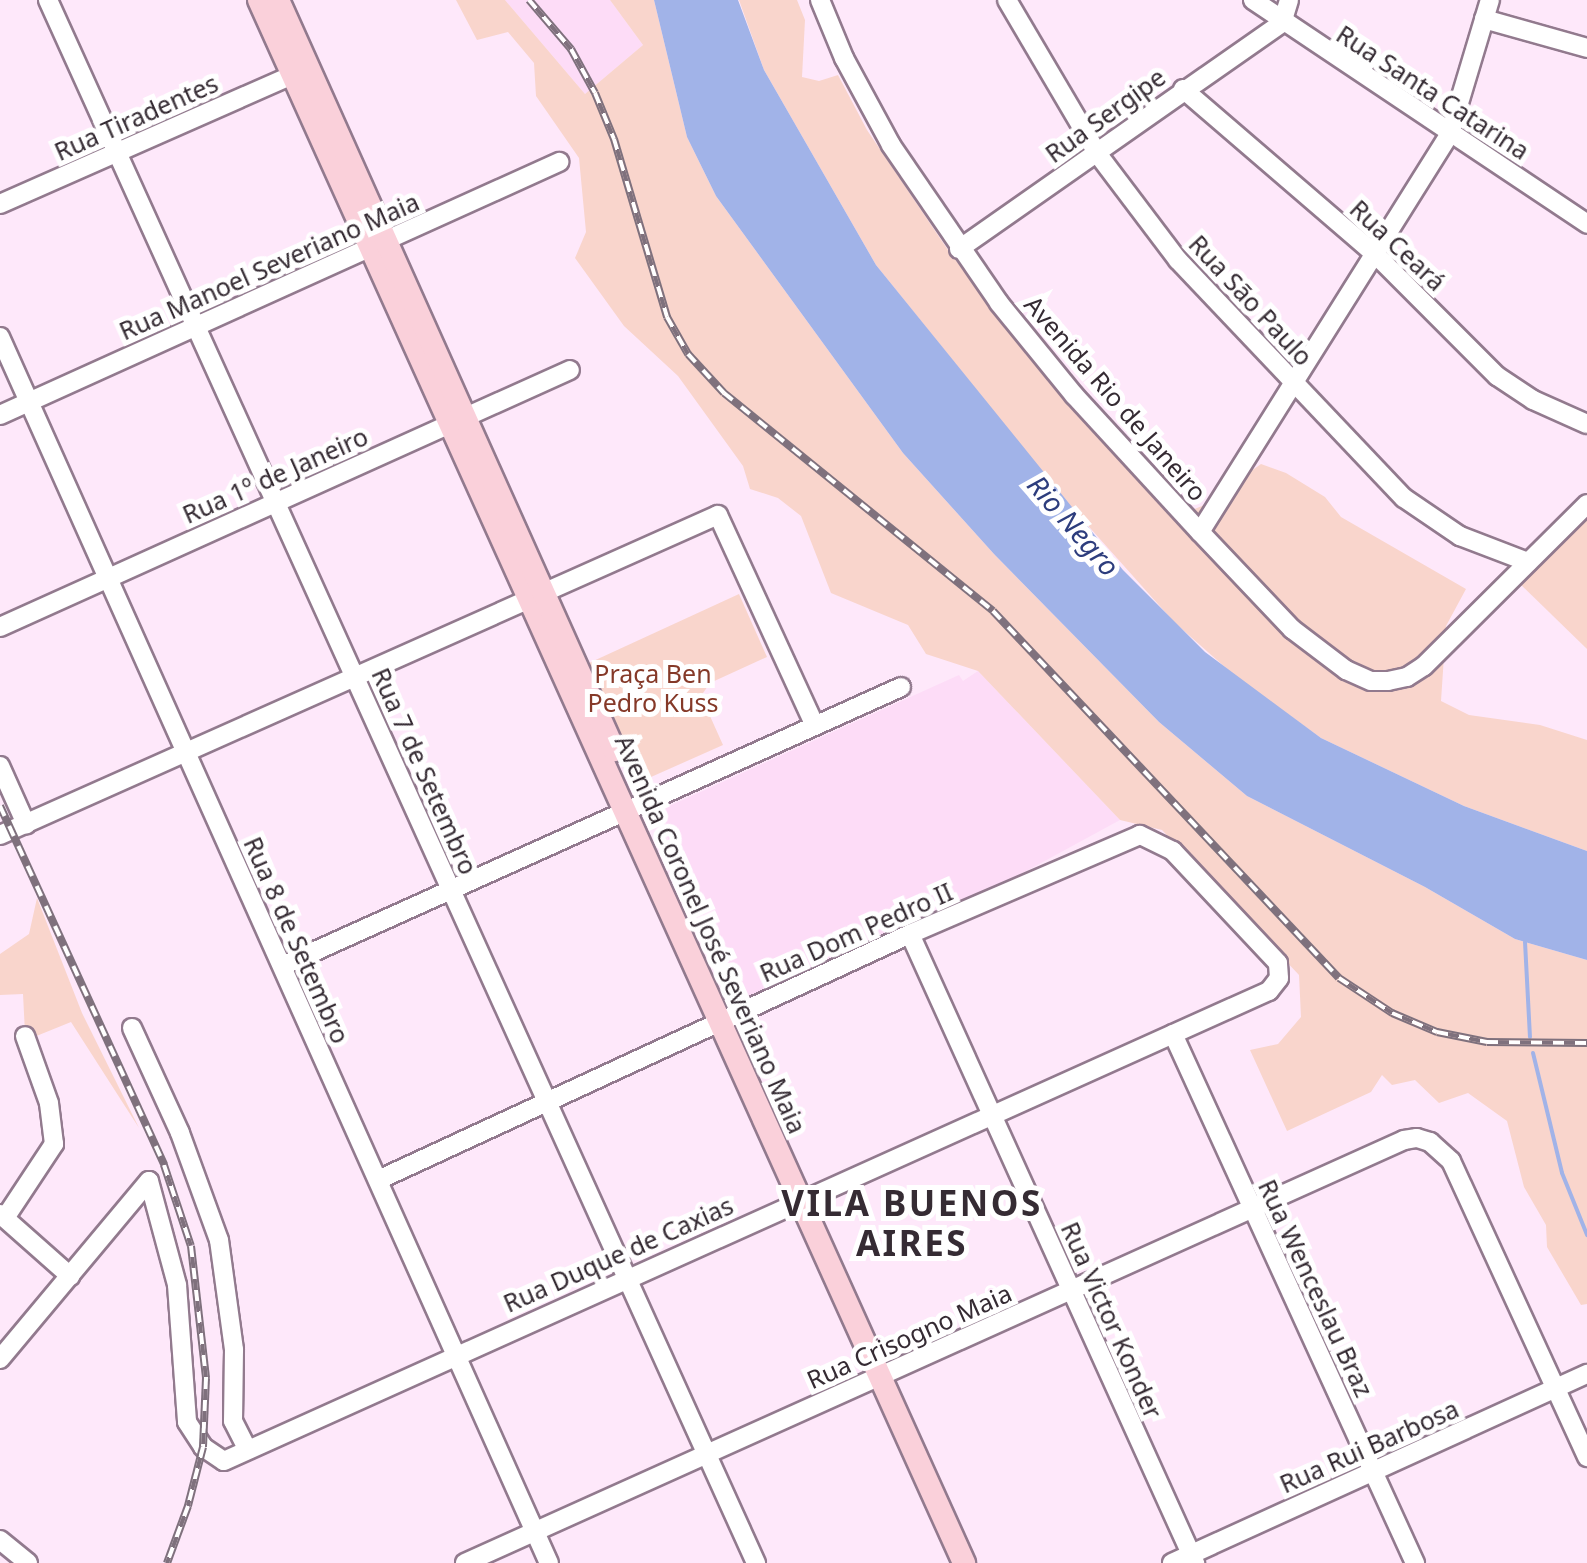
<!DOCTYPE html>
<html>
<head>
<meta charset="utf-8">
<style>
	body { margin:0 }
	#map { position:relative; width:1587px; height:1563px; overflow:hidden; background:#fee8fa; font-family:"Noto Sans",sans-serif }
	div>[style] { position:absolute }
	[style*='--x'] { left:calc(var(--x)*1px); top:calc(var(--y)*1px); width:calc(var(--w)*1px); rotate:calc(var(--a)*1deg) }
	.built>* { inset:0; background:#fddcf7 }
	.green>* { inset:0; background:#f9d5cc }
	.water>* { inset:0; background:#a1b3e8 }
	.stream>* { height:4px; margin:-2px; padding:0 2px; transform-origin:2px; border-radius:2px; background:#a1b3e8 }
	.roads { filter:drop-shadow(2px 0 #927a8e) drop-shadow(-2px 0 #927a8e) drop-shadow(0 2px #927a8e) drop-shadow(0 -2px #927a8e) }
	.minor>* { height:18px; margin:-9px; padding:0 9px; transform-origin:9px; border-radius:9px; background:#fff }
	.major>* { height:22px; margin:-11px; padding:0 11px; transform-origin:11px; border-radius:11px; background:#fad0da }
	.rail>* { height:8px; margin-top:-4px; transform-origin:0; background:repeating-linear-gradient(90deg,#fff 0 11px,#7f717d 0 22px); box-sizing:border-box; border-block:2px solid #7f717d }
	span { translate:-50% -50%; white-space:nowrap; text-align:center; line-height:1.15; -webkit-text-stroke:10px #fff; paint-order:stroke }
	.street-label { font-size:25px; color:#352b33 }
	.park-label { font-size:25px; color:#853928 }
	.water-label { font-size:28px; color:#2d3d7d; font-style:italic }
	.district-label { font-size:35px; color:#352b33; font-weight:700; letter-spacing:2.5px }
</style>
</head>
<body>
<div id="map">
	<div class="built">
		<i style="clip-path:polygon(505px 0,610px 0,643px 45px,585px 94px)"></i>
		<i style="clip-path:polygon(978px 671px,1120px 820px,1019px 875px,743px 1003px,656px 812px,959px 675px,963px 681px)"></i>
	</div>
	<div class="green">
		<i style="clip-path:polygon(456px 0,505px 0,585px 94px,643px 45px,610px 0,654px 0,687px 137px,716px 196px,903px 453px,994px 554px,1159px 722px,1247px 796px,1425px 887px,1515px 939px,1587px 960px,1587px 1304px,1581px 1305px,1547px 1247px,1546px 1225px,1524px 1187px,1507px 1121px,1468px 1093px,1439px 1103px,1415px 1080px,1392px 1085px,1382px 1075px,1371px 1092px,1287px 1131px,1250px 1050px,1278px 1044px,1301px 1017px,1299px 975px,1162px 830px,1120px 820px,978px 671px,926px 654px,908px 625px,831px 593px,801px 516px,778px 498px,750px 489px,743px 466px,678px 376px,624px 326px,575px 258px,586px 232px,579px 158px,536px 96px,534px 63px,508px 32px,477px 40px)"></i>
		<i style="clip-path:polygon(739px 0,797px 0,805px 20px,802px 77px,819px 81px,838px 75px,867px 130px,950px 253px,1064px 395px,1172px 518px,1202px 506px,1261px 464px,1286px 473px,1325px 497px,1341px 517px,1466px 589px,1446px 626px,1441px 701px,1469px 715px,1540px 725px,1587px 740px,1587px 851px,1464px 806px,1321px 738px,1235px 676px,1174px 622px,1066px 501px,876px 265px,764px 70px)"></i>
		<i style="clip-path:polygon(1587px 512px,1587px 649px,1516px 580px)"></i>
		<i style="clip-path:polygon(739px 594px,767px 657px,710px 683px,701px 696px,723px 745px,642px 781px,589px 663px)"></i>
		<i style="clip-path:polygon(37px 898px,82px 1013px,139px 1128px,71px 1022px,34px 1037px,25px 1033px,23px 994px,0 995px,0 954px,29px 934px)"></i>
	</div>
	<div class="water">
		<i style="clip-path:polygon(654px 0,738px 0,764px 70px,876px 265px,1123px 570px,1205px 652px,1321px 738px,1464px 806px,1587px 851px,1587px 960px,1515px 939px,1425px 887px,1247px 796px,1159px 722px,994px 554px,903px 453px,716px 196px,687px 137px)"></i>
	</div>
	<div class="stream">
		<i style="--x:1525;--y:942;--w:95;--a:87"></i>
		<i style="--x:1533;--y:1053;--w:123;--a:76.4"></i>
		<i style="--x:1562;--y:1173;--w:67;--a:68"></i>
	</div>
	<div class="roads">
		<div class="minor">
			<i style="--x:48;--y:0;--w:1716;--a:65.63"></i>
			<i style="--x:820;--y:0;--w:63;--a:67.5"></i>
			<i style="--x:844;--y:58;--w:99;--a:61.6"></i>
			<i style="--x:891;--y:145;--w:191;--a:55.6"></i>
			<i style="--x:999;--y:303;--w:119;--a:50.8"></i>
			<i style="--x:1074;--y:395;--w:186;--a:47.4"></i>
			<i style="--x:1200;--y:532;--w:134;--a:46.5"></i>
			<i style="--x:1292;--y:629;--w:68;--a:37.2"></i>
			<i style="--x:1346;--y:670;--w:27;--a:24"></i>
			<i style="--x:1371;--y:681;--w:17;--a:0"></i>
			<i style="--x:1388;--y:681;--w:19;--a:-12"></i>
			<i style="--x:1407;--y:677;--w:20;--a:-33"></i>
			<i style="--x:1424;--y:666;--w:230;--a:-44.8"></i>
			<i style="--x:1007;--y:0;--w:178;--a:59.5"></i>
			<i style="--x:1097;--y:153;--w:134;--a:52.9"></i>
			<i style="--x:1178;--y:260;--w:328;--a:46.5"></i>
			<i style="--x:1404;--y:498;--w:68;--a:34.2"></i>
			<i style="--x:1460;--y:536;--w:73;--a:20.9"></i>
			<i style="--x:1253;--y:0;--w:402;--a:33.8"></i>
			<i style="--x:1484;--y:19;--w:107;--a:15.7"></i>
			<i style="--x:1183;--y:89;--w:252;--a:40.7"></i>
			<i style="--x:1374;--y:253;--w:174;--a:45"></i>
			<i style="--x:1497;--y:376;--w:43;--a:33.7"></i>
			<i style="--x:1533;--y:400;--w:59;--a:24"></i>
			<i style="--x:0;--y:204;--w:320;--a:-23.8"></i>
			<i style="--x:959;--y:249;--w:394;--a:-35"></i>
			<i style="--x:1282;--y:23;--w:24;--a:-73"></i>
			<i style="--x:0;--y:337;--w:1343;--a:65.88"></i>
			<i style="--x:0;--y:415;--w:614;--a:-24.35"></i>
			<i style="--x:1200;--y:532;--w:471;--a:-57.9"></i>
			<i style="--x:1450;--y:133;--w:139;--a:-73.3"></i>
			<i style="--x:0;--y:627;--w:625;--a:-24.27"></i>
			<i style="--x:0;--y:766;--w:64;--a:65.9"></i>
			<i style="--x:0;--y:835;--w:786;--a:-24.02"></i>
			<i style="--x:718;--y:515;--w:230;--a:65.3"></i>
			<i style="--x:910;--y:934;--w:691;--a:65.62"></i>
			<i style="--x:282;--y:966;--w:679;--a:-24.26"></i>
			<i style="--x:132;--y:1028;--w:115;--a:65.4"></i>
			<i style="--x:180;--y:1133;--w:114;--a:70"></i>
			<i style="--x:219;--y:1240;--w:111;--a:82.2"></i>
			<i style="--x:234;--y:1350;--w:71;--a:90.8"></i>
			<i style="--x:233;--y:1421;--w:30;--a:63"></i>
			<i style="--x:1173;--y:1034;--w:582;--a:65.42"></i>
			<i style="--x:149;--y:1181;--w:108;--a:74.9"></i>
			<i style="--x:177;--y:1285;--w:137;--a:85.8"></i>
			<i style="--x:187;--y:1422;--w:30;--a:57"></i>
			<i style="--x:203;--y:1447;--w:25;--a:34"></i>
			<i style="--x:224;--y:1461;--w:1146;--a:-24.22"></i>
			<i style="--x:1269;--y:991;--w:16;--a:-52"></i>
			<i style="--x:1279;--y:978;--w:15;--a:-94"></i>
			<i style="--x:1278;--y:963;--w:154;--a:-133.2"></i>
			<i style="--x:1173;--y:851;--w:37;--a:-154"></i>
			<i style="--x:1140;--y:835;--w:250;--a:156.7"></i>
			<i style="--x:910;--y:934;--w:586;--a:155.18"></i>
			<i style="--x:0;--y:1214;--w:94;--a:41.5"></i>
			<i style="--x:5;--y:1218;--w:89;--a:-56.5"></i>
			<i style="--x:54;--y:1144;--w:41;--a:-97"></i>
			<i style="--x:49;--y:1103;--w:71;--a:-109.7"></i>
			<i style="--x:0;--y:1359;--w:232;--a:-50.1"></i>
			<i style="--x:0;--y:1540;--w:36;--a:39"></i>
			<i style="--x:465;--y:1563;--w:1030;--a:-24.25"></i>
			<i style="--x:1404;--y:1140;--w:13;--a:-9"></i>
			<i style="--x:1417;--y:1138;--w:14;--a:17"></i>
			<i style="--x:1430;--y:1142;--w:28;--a:42"></i>
			<i style="--x:1451;--y:1161;--w:326;--a:65.3"></i>
			<i style="--x:1172;--y:1563;--w:456;--a:-24.5"></i>
		</div>
		<div class="major">
			<i style="--x:259;--y:0;--w:1715;--a:65.72"></i>
			<i style="--x:278;--y:0;--w:822;--a:65.87"></i>
		</div>
	</div>
	<div class="rail">
		<i style="--x:529;--y:0;--w:65;--a:49.4"></i>
		<i style="--x:571;--y:49;--w:50;--a:61.4"></i>
		<i style="--x:595;--y:93;--w:50;--a:67.6"></i>
		<i style="--x:614;--y:139;--w:186;--a:73.4"></i>
		<i style="--x:667;--y:317;--w:43;--a:60.4"></i>
		<i style="--x:688;--y:354;--w:53;--a:47.3"></i>
		<i style="--x:724;--y:393;--w:346;--a:39"></i>
		<i style="--x:993;--y:611;--w:504;--a:46.69"></i>
		<i style="--x:1339;--y:978;--w:64;--a:33.4"></i>
		<i style="--x:1392;--y:1013;--w:49;--a:22.9"></i>
		<i style="--x:1437;--y:1032;--w:51;--a:11.3"></i>
		<i style="--x:1487;--y:1042;--w:100;--a:0.6"></i>
		<i style="--x:0;--y:806;--w:395;--a:65.4"></i>
		<i style="--x:164;--y:1165;--w:85;--a:71.6"></i>
		<i style="--x:191;--y:1246;--w:133;--a:83.5"></i>
		<i style="--x:206;--y:1378;--w:69;--a:92.5"></i>
		<i style="--x:203;--y:1447;--w:61;--a:104.3"></i>
		<i style="--x:188;--y:1506;--w:61;--a:110.2"></i>
	</div>
	<div class="street-label">
		<span style="left:1433px;top:92px;rotate:33deg">Rua Santa Catarina</span>
		<span style="left:1105px;top:115px;rotate:-36deg">Rua Sergipe</span>
		<span style="left:136px;top:117px;rotate:-24deg">Rua Tiradentes</span>
		<span style="left:1398px;top:245px;rotate:43deg">Rua Ceará</span>
		<span style="left:269px;top:266px;rotate:-24deg">Rua Manoel Severiano Maia</span>
		<span style="left:1251px;top:300px;rotate:47deg">Rua São Paulo</span>
		<span style="left:1116px;top:398px;rotate:49deg">Avenida Rio de Janeiro</span>
		<span style="left:275px;top:475px;rotate:-24deg">Rua 1º de Janeiro</span>
		<span style="left:425px;top:771px;rotate:66deg">Rua 7 de Setembro</span>
		<span style="left:856px;top:932px;rotate:-24deg">Rua Dom Pedro II</span>
		<span style="left:711px;top:934px;rotate:66deg">Avenida Coronel José Severiano Maia</span>
		<span style="left:297px;top:940px;rotate:66deg">Rua 8 de Setembro</span>
		<span style="left:618px;top:1254px;rotate:-24deg">Rua Duque de Caxias</span>
		<span style="left:1316px;top:1288px;rotate:65deg">Rua Wenceslau Braz</span>
		<span style="left:1112px;top:1320px;rotate:66deg">Rua Victor Konder</span>
		<span style="left:909px;top:1336px;rotate:-24deg">Rua Crisogno Maia</span>
		<span style="left:1369px;top:1446px;rotate:-24deg">Rua Rui Barbosa</span>
	</div>
	<div class="park-label">
		<span style="left:653px;top:688px">Praça Ben<br>Pedro Kuss</span>
	</div>
	<div class="water-label">
		<span style="left:1074px;top:525px;rotate:49deg">Rio Negro</span>
	</div>
	<div class="district-label">
		<span style="left:912px;top:1223px">VILA BUENOS<br>AIRES</span>
	</div>
</div>
</body>
</html>
